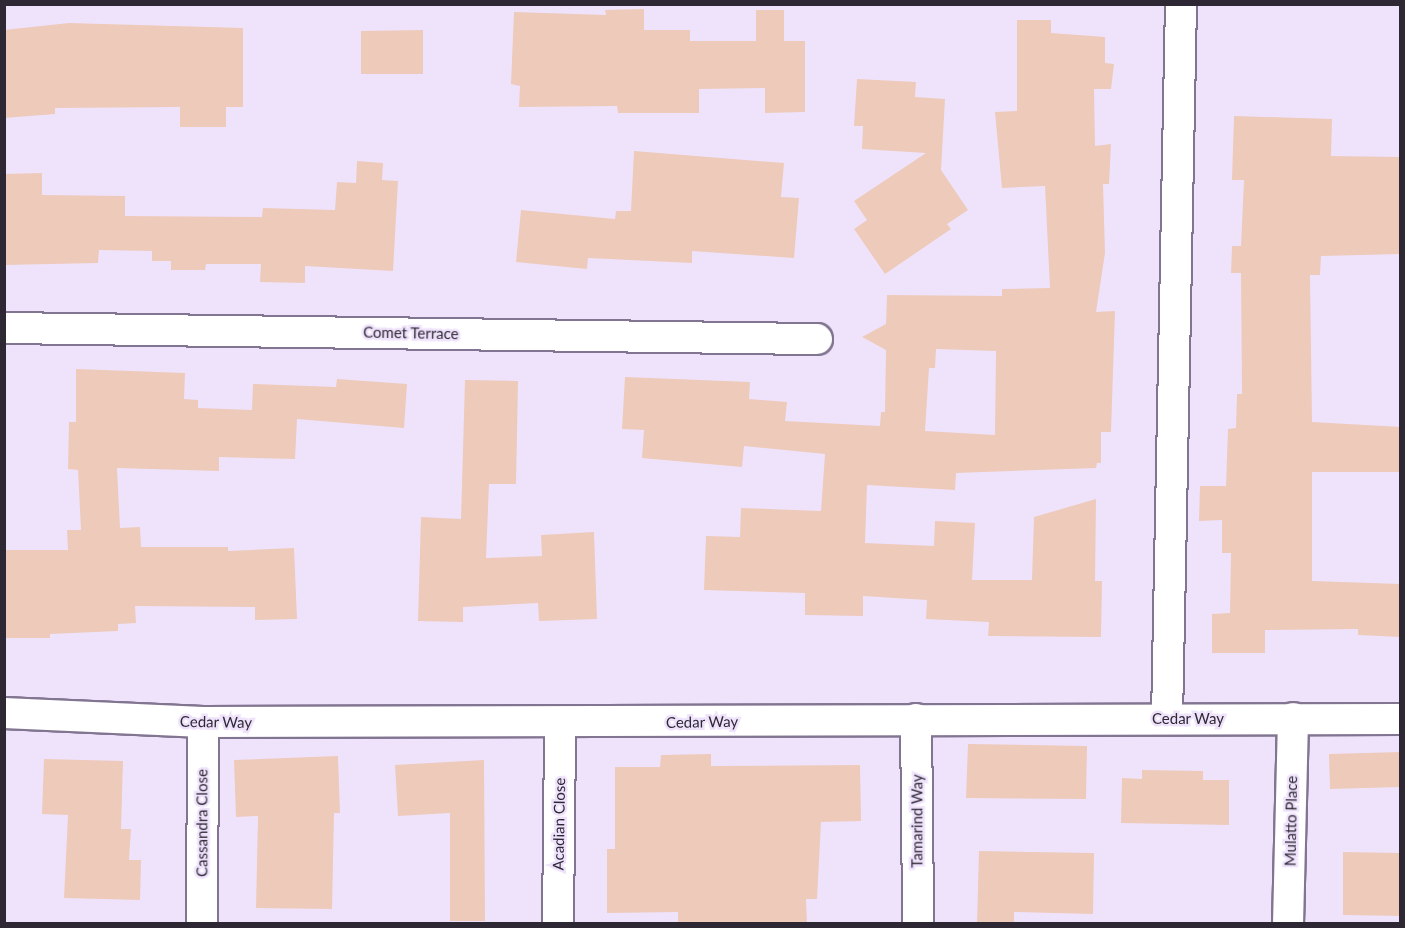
<!DOCTYPE html>
<html>
<head>
<meta charset="utf-8">
<style>
	body { margin:0 }
	#map { position:relative; width:1405px; height:928px; overflow:hidden; background:#efe3fc; font-family:Lato,sans-serif }
	div>[style] { position:absolute }
	[style*='--x'] { left:calc(var(--x)*1px); top:calc(var(--y)*1px); width:calc(var(--w)*1px); rotate:calc(var(--a)*1deg) }
	.building>* { inset:0; background:#eecaba }
	.roads { filter:drop-shadow(2px 0 #827591) drop-shadow(-2px 0 #827591) drop-shadow(0 2px #827591) drop-shadow(0 -2px #827591) }
	.street>* { height:30px; margin:-15px; padding:0 15px; transform-origin:15px; border-radius:15px; background:#fff }
	span { translate:-50% -50%; white-space:nowrap; text-align:center; line-height:1.15; -webkit-text-stroke:5px #efe3fc; paint-order:stroke }
	.street-label { font-size:15px; color:#2e2834 }
	.frame { position:absolute; inset:0; border:6px solid #2e2834; pointer-events:none }
</style>
</head>
<body>
<div id="map">
	<div class="building">
		<i style="clip-path:polygon(644px 9px,644px 30px,690px 30px,690px 41px,756px 41px,756px 10px,784px 10px,784px 41px,805px 41px,805px 112px,765px 113px,765px 88px,699px 89px,699px 113px,618px 113px,617px 106px,519px 107px,520px 86px,511px 84px,514px 12px,606px 15px,605px 10px)"></i>
		<i style="clip-path:polygon(evenodd,1017px 20px,1051px 20px,1051px 33px,1105px 37px,1105px 63px,1114px 64px,1111px 89px,1094px 89px,1095px 146px,1111px 144px,1109px 184px,1103px 184px,1105px 253px,1096px 312px,1115px 311px,1111px 432px,1101px 432px,1101px 463px,1097px 463px,1096px 468px,956px 473px,955px 490px,867px 485px,865px 543px,934px 546px,935px 521px,975px 523px,972px 580px,1032px 580px,1034px 517px,1096px 499px,1095px 581px,1102px 581px,1101px 637px,988px 636px,989px 622px,926px 619px,927px 600px,863px 596px,863px 616px,805px 615px,805px 593px,704px 590px,706px 536px,740px 537px,741px 508px,821px 511px,825px 454px,744px 446px,742px 467px,642px 458px,644px 430px,622px 429px,625px 377px,750px 382px,749px 399px,787px 402px,785px 421px,880px 426px,881px 412px,885px 412px,886px 350px,862px 337px,886px 324px,887px 295px,1002px 296px,1002px 289px,1050px 288px,1045px 186px,1002px 188px,995px 112px,1017px 111px,1017px 20px,936px 349px,996px 351px,995px 435px,925px 431px,929px 368px,935px 368px,936px 349px)"></i>
		<i style="clip-path:polygon(69px 23px,243px 28px,243px 107px,226px 107px,226px 127px,180px 127px,180px 107px,55px 108px,55px 114px,4px 118px,4px 30px)"></i>
		<i style="clip-path:polygon(423px 30px,423px 74px,361px 74px,361px 31px)"></i>
		<i style="clip-path:polygon(857px 79px,916px 82px,915px 97px,945px 99px,941px 170px,968px 210px,947px 224px,951px 229px,885px 274px,854px 229px,867px 220px,854px 201px,926px 153px,862px 149px,863px 126px,854px 126px)"></i>
		<i style="clip-path:polygon(1234px 116px,1332px 119px,1331px 156px,1401px 157px,1401px 254px,1321px 256px,1320px 275px,1310px 275px,1312px 422px,1401px 427px,1401px 472px,1312px 472px,1312px 581px,1401px 584px,1401px 637px,1358px 635px,1358px 629px,1265px 630px,1265px 653px,1212px 653px,1212px 614px,1230px 613px,1231px 553px,1222px 553px,1222px 520px,1199px 521px,1200px 486px,1226px 486px,1228px 429px,1236px 428px,1237px 394px,1242px 394px,1241px 273px,1231px 273px,1232px 246px,1241px 246px,1244px 180px,1232px 180px)"></i>
		<i style="clip-path:polygon(634px 151px,784px 163px,781px 197px,799px 198px,794px 258px,692px 251px,692px 263px,588px 258px,587px 269px,516px 262px,521px 210px,615px 219px,616px 211px,631px 211px)"></i>
		<i style="clip-path:polygon(357px 161px,383px 163px,382px 180px,398px 181px,393px 271px,305px 266px,305px 283px,260px 282px,261px 264px,206px 264px,205px 270px,171px 270px,171px 261px,152px 261px,152px 251px,99px 250px,98px 263px,4px 265px,4px 174px,42px 173px,42px 195px,125px 196px,125px 216px,262px 217px,263px 208px,335px 210px,337px 182px,356px 183px)"></i>
		<i style="clip-path:polygon(76px 369px,185px 373px,184px 399px,198px 400px,198px 408px,252px 410px,253px 384px,336px 387px,337px 379px,407px 384px,404px 428px,297px 419px,295px 459px,219px 457px,219px 471px,117px 468px,120px 528px,140px 527px,141px 547px,228px 547px,228px 551px,294px 548px,297px 619px,255px 620px,255px 607px,135px 606px,136px 623px,118px 624px,118px 631px,50px 634px,50px 638px,4px 638px,4px 550px,68px 550px,67px 530px,81px 530px,78px 470px,68px 469px,69px 422px,76px 422px)"></i>
		<i style="clip-path:polygon(465px 380px,518px 381px,516px 484px,489px 484px,486px 558px,542px 556px,541px 535px,594px 532px,597px 619px,539px 621px,538px 603px,463px 607px,463px 622px,418px 621px,421px 517px,461px 519px)"></i>
		<i style="clip-path:polygon(968px 744px,1087px 746px,1086px 799px,966px 798px)"></i>
		<i style="clip-path:polygon(1401px 752px,1401px 787px,1330px 789px,1329px 754px)"></i>
		<i style="clip-path:polygon(711px 754px,711px 766px,860px 765px,861px 821px,821px 822px,817px 899px,806px 899px,807px 924px,678px 924px,678px 912px,607px 913px,607px 849px,615px 849px,615px 767px,660px 767px,661px 755px)"></i>
		<i style="clip-path:polygon(338px 756px,340px 813px,334px 813px,332px 909px,256px 908px,258px 816px,236px 817px,234px 760px)"></i>
		<i style="clip-path:polygon(44px 759px,123px 761px,121px 829px,131px 829px,129px 860px,141px 860px,140px 900px,64px 898px,68px 815px,42px 814px)"></i>
		<i style="clip-path:polygon(484px 760px,485px 921px,450px 921px,450px 813px,398px 816px,395px 765px)"></i>
		<i style="clip-path:polygon(1142px 770px,1203px 771px,1203px 780px,1229px 780px,1229px 825px,1121px 823px,1122px 778px,1142px 779px)"></i>
		<i style="clip-path:polygon(979px 851px,1094px 853px,1093px 914px,1014px 912px,1014px 924px,977px 924px)"></i>
		<i style="clip-path:polygon(1343px 852px,1401px 853px,1401px 916px,1343px 915px)"></i>
	</div>
	<div class="roads">
		<div class="street">
			<i style="--x:4;--y:328;--w:813;--a:0.78"></i>
			<i style="--x:4;--y:713;--w:199;--a:2.6"></i>
			<i style="--x:203;--y:722;--w:1197;--a:-0.14"></i>
			<i style="--x:916;--y:719;--w:205;--a:89.4"></i>
			<i style="--x:1167;--y:719;--w:715;--a:-88.88"></i>
			<i style="--x:202;--y:924;--w:202;--a:-89.7"></i>
			<i style="--x:558;--y:924;--w:200;--a:-89.4"></i>
			<i style="--x:1288;--y:924;--w:206;--a:-88.6"></i>
		</div>
	</div>
	<div class="street-label">
		<span style="left:411px;top:333px;rotate:1deg">Comet Terrace</span>
		<span style="left:1188px;top:719px">Cedar Way</span>
		<span style="left:216px;top:722px;rotate:1deg">Cedar Way</span>
		<span style="left:702px;top:722px;rotate:-1deg">Cedar Way</span>
		<span style="left:917px;top:821px;rotate:-90deg">Tamarind Way</span>
		<span style="left:1291px;top:821px;rotate:-89deg">Mulatto Place</span>
		<span style="left:202px;top:823px;rotate:-90deg">Cassandra Close</span>
		<span style="left:559px;top:824px;rotate:-89deg">Acadian Close</span>
	</div>
	<div class="frame"></div>
</div>
</body>
</html>
